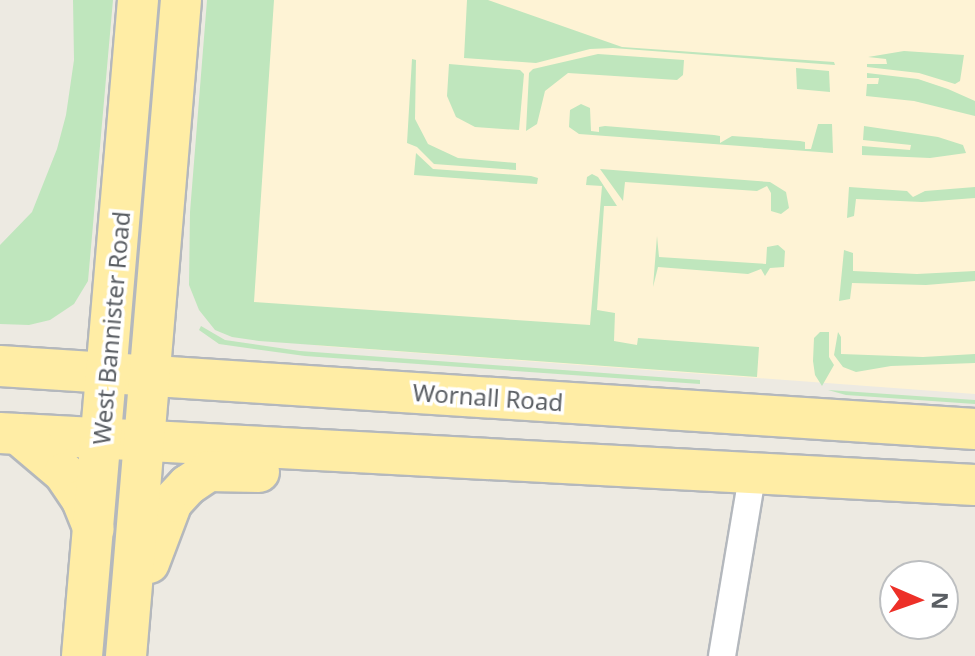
<!DOCTYPE html>
<html>
<head>
<meta charset="utf-8">
<style>
	body { margin:0 }
	#map { position:relative; width:975px; height:656px; overflow:hidden; background:#edeae2; font-family:"Noto Sans",sans-serif }
	div>[style] { position:absolute }
	[style*='--x'] { left:calc(var(--x)*1px); top:calc(var(--y)*1px); width:calc(var(--w)*1px); rotate:calc(var(--a)*1deg) }
	.commercial>* { inset:0; background:#fef3d5 }
	.green>* { inset:0; background:#bfe6bd }
	.roads { filter:drop-shadow(2px 0 #b4b8bd) drop-shadow(-2px 0 #b4b8bd) drop-shadow(0 2px #b4b8bd) drop-shadow(0 -2px #b4b8bd) }
	.minor>* { height:26px; margin:-13px; padding:0 13px; transform-origin:13px; border-radius:13px; background:#fff }
	.primary>* { height:40px; margin:-20px; padding:0 20px; transform-origin:20px; border-radius:20px; background:#ffeda5 }
	span { translate:-50% -50%; white-space:nowrap; text-align:center; line-height:1.15; -webkit-text-stroke:7px #fff; paint-order:stroke }
	.street-label { font-size:24px; color:#5a5e63 }
	.north { position:absolute; left:879px; top:560px; width:80px; height:80px; box-sizing:border-box; background:#fff; border:2px solid #bdbfc1; border-radius:50%; rotate:92deg; font-size:22px; font-weight:700; line-height:32px; text-align:center; color:#5a5e63 }
	.north::after { content:''; display:block; margin:auto; width:28px; height:36px; background:#ed3028; clip-path:polygon(50% 0,100% 100%,50% 72%,0 100%) }
</style>
</head>
<body>
<div id="map">
	<div class="commercial">
		<i style="clip-path:polygon(212px 0,975px 0,975px 394px,322px 346px,241px 334px)"></i>
	</div>
	<div class="green">
		<i style="clip-path:polygon(73px 0,113px 0,88px 281px,74px 304px,50px 320px,29px 325px,0 324px,0 245px,32px 212px,57px 149px,66px 115px,74px 60px)"></i>
		<i style="clip-path:polygon(207px 0,274px 0,254px 302px,590px 325px,602px 186px,586px 185px,587px 177px,592px 174px,598px 177px,617px 206px,604px 206px,597px 310px,615px 313px,614px 341px,637px 345px,638px 338px,759px 347px,757px 377px,259px 341px,232px 337px,215px 330px,199px 310px,189px 285px,190px 212px)"></i>
		<i style="clip-path:polygon(467px 0,488px 0,622px 47px,834px 62px,835px 65px,613px 48px,590px 49px,536px 63px,464px 58px)"></i>
		<i style="clip-path:polygon(904px 51px,964px 55px,960px 81px,955px 84px,919px 73px,867px 67px,867px 64px,887px 64px,886px 59px,868px 57px)"></i>
		<i style="clip-path:polygon(598px 54px,684px 60px,683px 75px,677px 80px,568px 73px,545px 91px,537px 124px,526px 131px,529px 73px,533px 69px)"></i>
		<i style="clip-path:polygon(412px 59px,416px 60px,415px 119px,428px 144px,458px 158px,516px 163px,516px 170px,434px 164px,417px 147px,407px 143px)"></i>
		<i style="clip-path:polygon(449px 64px,520px 70px,524px 74px,519px 130px,475px 127px,456px 117px,447px 96px)"></i>
		<i style="clip-path:polygon(796px 68px,829px 71px,830px 92px,797px 89px)"></i>
		<i style="clip-path:polygon(867px 73px,918px 79px,948px 89px,975px 101px,975px 116px,914px 101px,866px 96px,867px 84px,878px 84px,879px 78px,867px 78px)"></i>
		<i style="clip-path:polygon(581px 104px,590px 108px,591px 131px,599px 132px,599px 127px,605px 126px,714px 135px,720px 136px,720px 143px,732px 136px,800px 141px,805px 142px,805px 149px,811px 149px,818px 124px,832px 124px,833px 153px,579px 134px,569px 127px,570px 110px)"></i>
		<i style="clip-path:polygon(864px 126px,938px 137px,963px 145px,966px 153px,930px 158px,862px 155px,862px 146px,910px 150px,911px 145px,863px 140px)"></i>
		<i style="clip-path:polygon(416px 153px,433px 169px,531px 176px,538px 178px,537px 184px,414px 175px)"></i>
		<i style="clip-path:polygon(600px 169px,770px 182px,786px 192px,789px 208px,781px 214px,771px 211px,771px 193px,767px 186px,757px 191px,625px 182px,623px 201px)"></i>
		<i style="clip-path:polygon(849px 187px,907px 191px,913px 197px,925px 191px,975px 187px,975px 198px,922px 202px,856px 199px,854px 216px,847px 218px)"></i>
		<i style="clip-path:polygon(657px 236px,659px 257px,766px 264px,767px 247px,778px 245px,785px 251px,784px 267px,770px 268px,765px 276px,761px 269px,748px 274px,658px 267px,653px 287px)"></i>
		<i style="clip-path:polygon(844px 250px,853px 253px,853px 271px,917px 274px,975px 271px,975px 281px,926px 285px,852px 283px,850px 299px,839px 301px)"></i>
		<i style="clip-path:polygon(201px 326px,225px 340px,300px 351px,700px 380px,700px 384px,305px 356px,219px 344px,199px 330px)"></i>
		<i style="clip-path:polygon(820px 332px,829px 332px,829px 357px,834px 365px,822px 386px,815px 375px,813px 361px,814px 338px)"></i>
		<i style="clip-path:polygon(838px 332px,841px 337px,841px 354px,923px 357px,975px 354px,975px 363px,891px 366px,856px 372px,843px 367px,834px 355px)"></i>
		<i style="clip-path:polygon(828px 390px,975px 400px,975px 404px,846px 395px)"></i>
	</div>
	<div class="roads">
		<div class="minor">
			<i style="--x:722;--y:656;--w:189;--a:-80.5"></i>
		</div>
		<div class="primary">
			<i style="--x:0;--y:366;--w:977;--a:3.7"></i>
			<i style="--x:0;--y:433;--w:976;--a:3.05"></i>
			<i style="--x:18;--y:434;--w:60;--a:40.3"></i>
			<i style="--x:64;--y:473;--w:32;--a:56"></i>
			<i style="--x:82;--y:500;--w:31;--a:68"></i>
			<i style="--x:149;--y:563;--w:65;--a:-69.3"></i>
			<i style="--x:172;--y:502;--w:23;--a:-47"></i>
			<i style="--x:188;--y:485;--w:25;--a:-34"></i>
			<i style="--x:209;--y:471;--w:50;--a:1.1"></i>
			<i style="--x:82;--y:656;--w:658;--a:-85.12"></i>
			<i style="--x:126;--y:656;--w:658;--a:-85.21"></i>
		</div>
	</div>
	<div class="street-label">
		<span style="left:111px;top:328px;rotate:-85deg">West Bannister Road</span>
		<span style="left:488px;top:397px;rotate:4deg">Wornall Road</span>
	</div>
	<div class="north">N</div>
</div>
</body>
</html>
